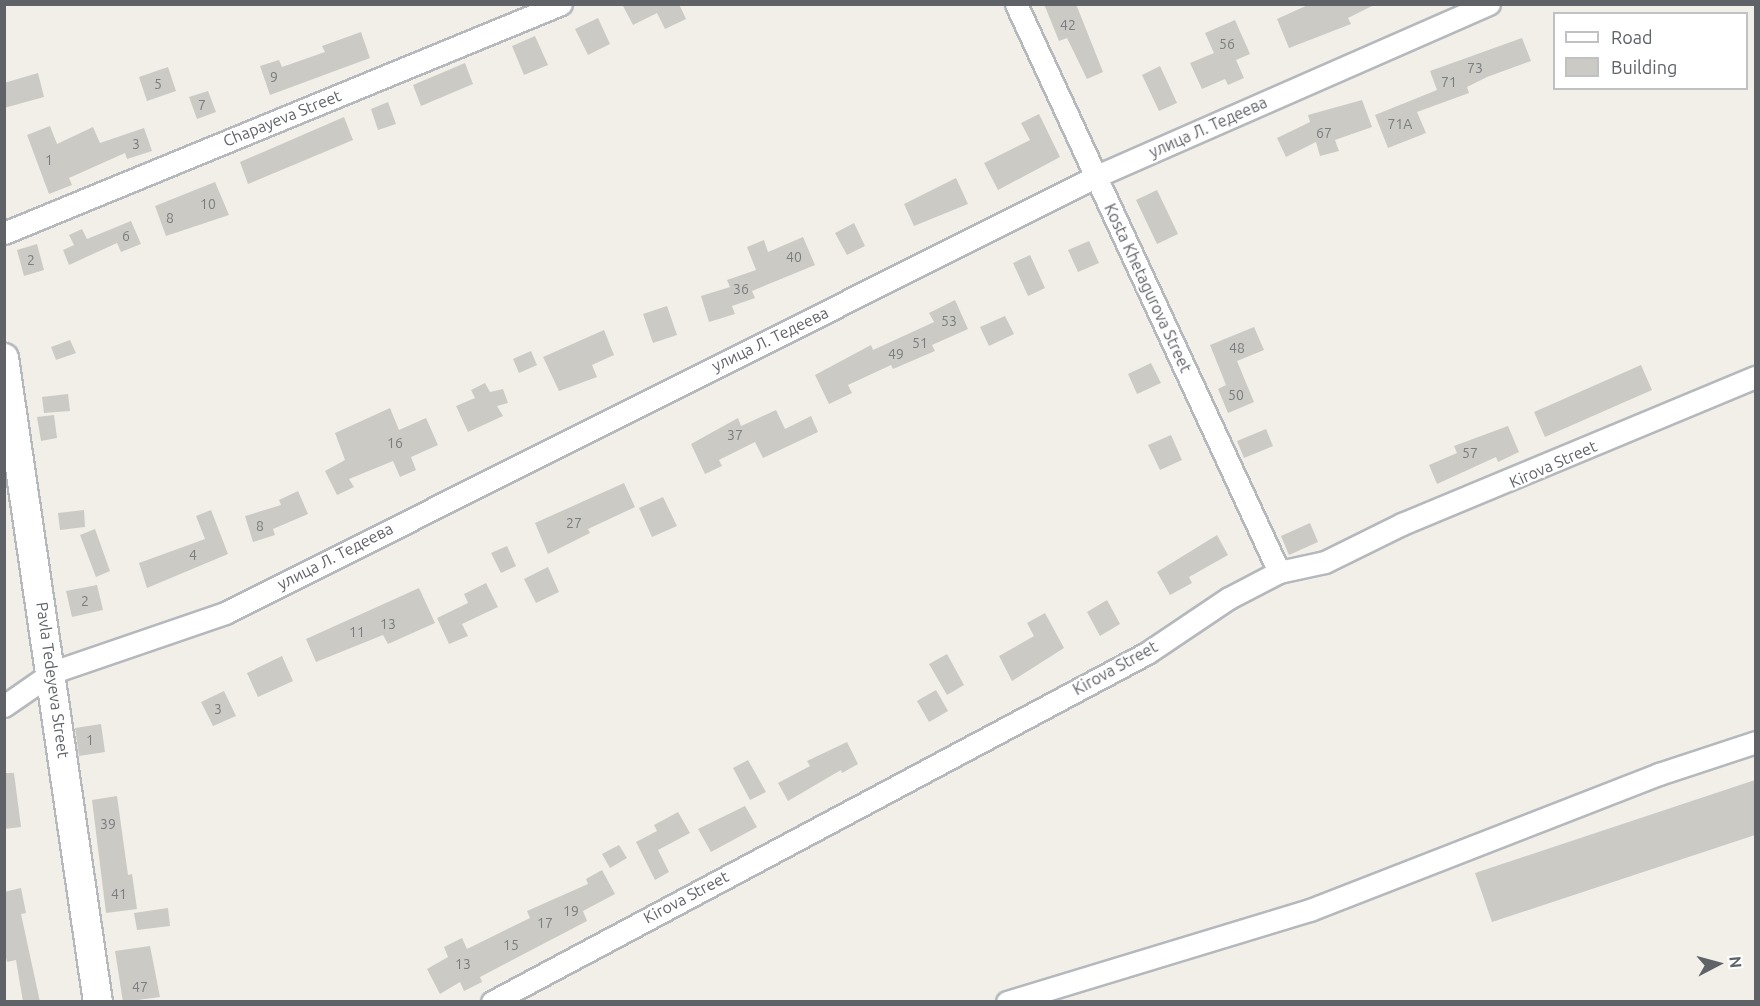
<!DOCTYPE html>
<html>
<head>
<meta charset="utf-8">
<style>
	body { margin:0 }
	#map { position:relative; width:1760px; height:1006px; overflow:hidden; background:#f1efe8; font-family:Ubuntu,sans-serif }
	div>[style] { position:absolute }
	[style*='--x'] { left:calc(var(--x)*1px); top:calc(var(--y)*1px); width:calc(var(--w)*1px); rotate:calc(var(--a)*1deg) }
	.building>* { inset:0; background:#cccac5 }
	.roads { filter:drop-shadow(2px 0 #b5b8bc) drop-shadow(-2px 0 #b5b8bc) drop-shadow(0 2px #b5b8bc) drop-shadow(0 -2px #b5b8bc) }
	.street>* { height:21px; margin:-10.5px; padding:0 10.5px; transform-origin:10.5px; border-radius:10.5px; background:#fff }
	.secondary>* { height:28px; margin:-14px; padding:0 14px; transform-origin:14px; border-radius:14px; background:#fff }
	span { translate:-50% -50%; white-space:nowrap; text-align:center; line-height:1.15; -webkit-text-stroke:4.5px #fff; paint-order:stroke }
	.number-label { font-size:14px; color:#7a7d7f }
	.number-label span { -webkit-text-stroke-width:0 }
	.street-label { font-size:16px; color:#5f6368 }
	.frame { position:absolute; inset:0; border:6px solid #5f6368; pointer-events:none }
	.legend { position:absolute; left:1553px; top:12px; width:195px; height:78px; box-sizing:border-box; background:#fff; border:2px solid #bfc1c3; margin:0; padding:8px 10px; list-style:none; font-size:18px; color:#5f6368 }
	.legend li { display:flex; align-items:center; gap:12px; height:30px }
	.legend b { width:30px; border:2px solid #bfc1c3 }
	.north { position:absolute; left:1688px; top:934px; width:60px; height:60px; -webkit-text-stroke:4px #fff; paint-order:stroke; rotate:84deg; font-size:16px; font-weight:700; line-height:24px; text-align:center; color:#5f6368 }
	.north::after { content:''; display:block; margin:auto; width:21px; height:27px; background:#5f6368; clip-path:polygon(50% 0,100% 100%,50% 72%,0 100%) }
</style>
</head>
<body>
<div id="map">
	<div class="building">
		<i style="clip-path:polygon(622px 4px,679px 4px,686px 19px,665px 29px,657px 13px,633px 25px)"></i>
		<i style="clip-path:polygon(1044px 4px,1076px 4px,1103px 72px,1087px 79px,1067px 38px,1059px 41px)"></i>
		<i style="clip-path:polygon(1310px 4px,1376px 4px,1348px 18px,1351px 24px,1289px 48px,1277px 19px)"></i>
		<i style="clip-path:polygon(598px 18px,610px 44px,588px 55px,575px 29px)"></i>
		<i style="clip-path:polygon(1235px 20px,1250px 54px,1236px 60px,1244px 78px,1228px 85px,1225px 79px,1202px 89px,1190px 63px,1214px 53px,1205px 33px)"></i>
		<i style="clip-path:polygon(361px 32px,370px 58px,270px 95px,260px 66px,279px 60px,282px 67px,325px 52px,322px 46px)"></i>
		<i style="clip-path:polygon(535px 36px,548px 65px,524px 75px,512px 46px)"></i>
		<i style="clip-path:polygon(1522px 38px,1531px 61px,1487px 77px,1467px 87px,1469px 93px,1417px 112px,1426px 133px,1388px 148px,1375px 115px,1437px 90px,1430px 71px)"></i>
		<i style="clip-path:polygon(465px 63px,473px 84px,421px 106px,413px 85px)"></i>
		<i style="clip-path:polygon(1160px 66px,1177px 103px,1159px 111px,1142px 75px)"></i>
		<i style="clip-path:polygon(168px 67px,176px 91px,147px 101px,139px 77px)"></i>
		<i style="clip-path:polygon(38px 73px,44px 97px,4px 108px,4px 83px)"></i>
		<i style="clip-path:polygon(208px 91px,216px 112px,197px 119px,189px 97px)"></i>
		<i style="clip-path:polygon(1362px 100px,1372px 127px,1335px 140px,1339px 151px,1320px 156px,1316px 142px,1286px 157px,1277px 138px,1310px 122px,1308px 115px)"></i>
		<i style="clip-path:polygon(388px 102px,396px 124px,378px 130px,371px 109px)"></i>
		<i style="clip-path:polygon(1039px 114px,1060px 157px,998px 190px,984px 163px,1030px 140px,1021px 123px)"></i>
		<i style="clip-path:polygon(344px 117px,353px 140px,248px 184px,240px 162px)"></i>
		<i style="clip-path:polygon(50px 126px,57px 144px,93px 127px,100px 143px,144px 128px,152px 151px,127px 159px,125px 153px,69px 178px,72px 185px,49px 194px,27px 135px)"></i>
		<i style="clip-path:polygon(956px 178px,968px 204px,914px 226px,904px 204px)"></i>
		<i style="clip-path:polygon(215px 182px,229px 215px,166px 236px,155px 206px)"></i>
		<i style="clip-path:polygon(1157px 190px,1178px 234px,1157px 244px,1136px 200px)"></i>
		<i style="clip-path:polygon(131px 221px,141px 244px,121px 252px,117px 243px,69px 265px,63px 250px,74px 245px,69px 235px,82px 229px,87px 239px)"></i>
		<i style="clip-path:polygon(854px 223px,865px 246px,847px 255px,835px 233px)"></i>
		<i style="clip-path:polygon(803px 237px,815px 265px,752px 291px,755px 298px,732px 306px,735px 314px,709px 322px,701px 296px,730px 287px,727px 280px,756px 270px,747px 247px,764px 240px,768px 252px)"></i>
		<i style="clip-path:polygon(1089px 241px,1099px 263px,1078px 272px,1068px 250px)"></i>
		<i style="clip-path:polygon(37px 244px,44px 270px,24px 276px,17px 250px)"></i>
		<i style="clip-path:polygon(1030px 255px,1045px 288px,1028px 296px,1013px 263px)"></i>
		<i style="clip-path:polygon(955px 300px,968px 329px,932px 345px,935px 351px,893px 369px,891px 365px,848px 385px,852px 393px,829px 404px,815px 375px,871px 345px,873px 350px,934px 322px,929px 313px)"></i>
		<i style="clip-path:polygon(667px 306px,677px 335px,653px 343px,643px 314px)"></i>
		<i style="clip-path:polygon(1005px 316px,1014px 334px,989px 346px,980px 327px)"></i>
		<i style="clip-path:polygon(1254px 327px,1264px 350px,1237px 361px,1254px 402px,1228px 413px,1218px 389px,1226px 385px,1210px 345px)"></i>
		<i style="clip-path:polygon(604px 330px,614px 355px,592px 365px,597px 377px,559px 391px,543px 357px)"></i>
		<i style="clip-path:polygon(70px 340px,76px 353px,56px 360px,51px 347px)"></i>
		<i style="clip-path:polygon(531px 351px,537px 365px,519px 373px,513px 359px)"></i>
		<i style="clip-path:polygon(1151px 363px,1161px 383px,1137px 394px,1128px 374px)"></i>
		<i style="clip-path:polygon(1641px 365px,1652px 390px,1545px 437px,1534px 412px)"></i>
		<i style="clip-path:polygon(485px 383px,490px 392px,503px 389px,508px 403px,497px 406px,503px 416px,468px 432px,456px 406px,475px 398px,471px 390px)"></i>
		<i style="clip-path:polygon(68px 394px,70px 411px,44px 413px,42px 397px)"></i>
		<i style="clip-path:polygon(390px 408px,399px 430px,426px 418px,438px 445px,411px 457px,416px 470px,400px 477px,393px 461px,349px 479px,354px 487px,337px 495px,325px 471px,345px 460px,335px 433px)"></i>
		<i style="clip-path:polygon(776px 410px,785px 429px,811px 416px,818px 432px,763px 458px,755px 442px,719px 460px,722px 466px,705px 474px,691px 444px,738px 418px,741px 426px)"></i>
		<i style="clip-path:polygon(54px 415px,57px 438px,41px 441px,37px 417px)"></i>
		<i style="clip-path:polygon(1508px 426px,1519px 452px,1498px 462px,1496px 457px,1437px 484px,1429px 465px,1457px 453px,1454px 446px)"></i>
		<i style="clip-path:polygon(1266px 429px,1273px 446px,1244px 458px,1237px 441px)"></i>
		<i style="clip-path:polygon(1171px 435px,1182px 460px,1160px 470px,1148px 445px)"></i>
		<i style="clip-path:polygon(624px 483px,635px 507px,588px 529px,590px 533px,548px 554px,535px 523px)"></i>
		<i style="clip-path:polygon(298px 491px,308px 514px,273px 529px,275px 535px,253px 542px,245px 516px,281px 505px,279px 500px)"></i>
		<i style="clip-path:polygon(663px 497px,677px 526px,652px 537px,639px 508px)"></i>
		<i style="clip-path:polygon(84px 510px,85px 527px,60px 530px,58px 513px)"></i>
		<i style="clip-path:polygon(211px 510px,228px 554px,147px 588px,139px 563px,205px 539px,196px 516px)"></i>
		<i style="clip-path:polygon(1310px 523px,1318px 542px,1289px 555px,1281px 536px)"></i>
		<i style="clip-path:polygon(95px 529px,110px 571px,96px 577px,80px 535px)"></i>
		<i style="clip-path:polygon(1217px 535px,1228px 555px,1189px 577px,1192px 583px,1170px 595px,1157px 572px)"></i>
		<i style="clip-path:polygon(507px 546px,516px 566px,501px 573px,491px 553px)"></i>
		<i style="clip-path:polygon(548px 567px,559px 592px,536px 603px,524px 579px)"></i>
		<i style="clip-path:polygon(486px 583px,498px 607px,462px 624px,468px 636px,449px 644px,437px 618px,468px 603px,464px 594px)"></i>
		<i style="clip-path:polygon(97px 585px,103px 610px,72px 617px,66px 591px)"></i>
		<i style="clip-path:polygon(419px 588px,435px 623px,388px 644px,383px 635px,316px 662px,306px 639px)"></i>
		<i style="clip-path:polygon(1107px 600px,1120px 624px,1100px 636px,1087px 612px)"></i>
		<i style="clip-path:polygon(1045px 613px,1064px 648px,1012px 681px,999px 656px,1034px 636px,1027px 623px)"></i>
		<i style="clip-path:polygon(947px 654px,964px 685px,947px 695px,929px 664px)"></i>
		<i style="clip-path:polygon(282px 656px,293px 681px,258px 697px,247px 673px)"></i>
		<i style="clip-path:polygon(936px 690px,948px 711px,929px 722px,917px 701px)"></i>
		<i style="clip-path:polygon(224px 691px,236px 716px,213px 726px,201px 702px)"></i>
		<i style="clip-path:polygon(101px 724px,105px 752px,79px 756px,75px 728px)"></i>
		<i style="clip-path:polygon(847px 742px,858px 764px,842px 773px,841px 770px,788px 801px,778px 783px,810px 766px,807px 761px)"></i>
		<i style="clip-path:polygon(748px 760px,766px 792px,750px 800px,733px 768px)"></i>
		<i style="clip-path:polygon(4px 773px,14px 773px,21px 827px,4px 829px)"></i>
		<i style="clip-path:polygon(1755px 780px,1755px 835px,1492px 922px,1475px 873px)"></i>
		<i style="clip-path:polygon(117px 796px,128px 875px,132px 874px,137px 909px,106px 913px,92px 800px)"></i>
		<i style="clip-path:polygon(745px 806px,757px 827px,711px 852px,698px 829px)"></i>
		<i style="clip-path:polygon(678px 812px,690px 833px,658px 850px,669px 872px,655px 880px,636px 842px,657px 831px,654px 825px)"></i>
		<i style="clip-path:polygon(619px 845px,627px 858px,610px 868px,602px 854px)"></i>
		<i style="clip-path:polygon(602px 870px,615px 894px,583px 911px,587px 921px,480px 977px,482px 982px,464px 991px,460px 982px,440px 994px,427px 969px,448px 957px,444px 947px,462px 938px,467px 949px,530px 918px,527px 911px,588px 884px,586px 879px)"></i>
		<i style="clip-path:polygon(21px 888px,26px 913px,21px 914px,40px 1002px,23px 1002px,16px 960px,7px 962px,4px 948px,4px 892px)"></i>
		<i style="clip-path:polygon(168px 908px,170px 926px,137px 930px,134px 913px)"></i>
		<i style="clip-path:polygon(150px 946px,160px 997px,123px 1002px,115px 951px)"></i>
	</div>
	<div class="roads">
		<div class="street">
			<i style="--x:1016;--y:4;--w:626;--a:65.15"></i>
			<i style="--x:4;--y:233;--w:602;--a:-22.35"></i>
			<i style="--x:4;--y:706;--w:60;--a:-34.8"></i>
			<i style="--x:53;--y:672;--w:182;--a:-18.9"></i>
			<i style="--x:225;--y:613;--w:975;--a:-26.62"></i>
			<i style="--x:1097;--y:176;--w:428;--a:-23.7"></i>
			<i style="--x:492;--y:1002;--w:742;--a:-28.05"></i>
			<i style="--x:1147;--y:653;--w:99;--a:-33.9"></i>
			<i style="--x:1229;--y:598;--w:56;--a:-27.5"></i>
			<i style="--x:1279;--y:572;--w:47;--a:-12.3"></i>
			<i style="--x:1325;--y:562;--w:86;--a:-26.3"></i>
			<i style="--x:1402;--y:524;--w:383;--a:-22.6"></i>
			<i style="--x:1007;--y:1002;--w:317;--a:-16.9"></i>
			<i style="--x:1310;--y:910;--w:375;--a:-21.3"></i>
			<i style="--x:1659;--y:774;--w:102;--a:-18.3"></i>
		</div>
		<div class="secondary">
			<i style="--x:4;--y:358;--w:651;--a:81.7"></i>
		</div>
	</div>
	<div class="number-label">
		<span style="left:1068px;top:25px">42</span>
		<span style="left:1227px;top:44px">56</span>
		<span style="left:1475px;top:68px">73</span>
		<span style="left:274px;top:77px">9</span>
		<span style="left:1449px;top:82px">71</span>
		<span style="left:158px;top:84px">5</span>
		<span style="left:202px;top:105px">7</span>
		<span style="left:1400px;top:124px">71А</span>
		<span style="left:1324px;top:133px">67</span>
		<span style="left:136px;top:144px">3</span>
		<span style="left:49px;top:160px">1</span>
		<span style="left:208px;top:204px">10</span>
		<span style="left:170px;top:218px">8</span>
		<span style="left:126px;top:236px">6</span>
		<span style="left:794px;top:257px">40</span>
		<span style="left:31px;top:260px">2</span>
		<span style="left:741px;top:289px">36</span>
		<span style="left:949px;top:321px">53</span>
		<span style="left:920px;top:343px">51</span>
		<span style="left:1237px;top:348px">48</span>
		<span style="left:896px;top:354px">49</span>
		<span style="left:1236px;top:395px">50</span>
		<span style="left:735px;top:435px">37</span>
		<span style="left:395px;top:443px">16</span>
		<span style="left:1470px;top:453px">57</span>
		<span style="left:574px;top:523px">27</span>
		<span style="left:260px;top:526px">8</span>
		<span style="left:193px;top:555px">4</span>
		<span style="left:85px;top:601px">2</span>
		<span style="left:388px;top:624px">13</span>
		<span style="left:357px;top:632px">11</span>
		<span style="left:218px;top:709px">3</span>
		<span style="left:90px;top:740px">1</span>
		<span style="left:108px;top:824px">39</span>
		<span style="left:119px;top:894px">41</span>
		<span style="left:571px;top:911px">19</span>
		<span style="left:545px;top:923px">17</span>
		<span style="left:511px;top:945px">15</span>
		<span style="left:463px;top:964px">13</span>
		<span style="left:140px;top:987px">47</span>
	</div>
	<div class="street-label">
		<span style="left:282px;top:118px;rotate:-22deg">Chapayeva Street</span>
		<span style="left:1208px;top:127px;rotate:-24deg">улица Л. Тедеева</span>
		<span style="left:1148px;top:288px;rotate:65deg">Kosta Khetagurova Street</span>
		<span style="left:770px;top:339px;rotate:-26deg">улица Л. Тедеева</span>
		<span style="left:1553px;top:464px;rotate:-24deg">Kirova Street</span>
		<span style="left:335px;top:556px;rotate:-27deg">улица Л. Тедеева</span>
		<span style="left:1115px;top:668px;rotate:-29deg">Kirova Street</span>
		<span style="left:53px;top:680px;rotate:82deg">Pavla Tedeyeva Street</span>
		<span style="left:686px;top:897px;rotate:-28deg">Kirova Street</span>
	</div>
	<div class="frame"></div>
	<ul class="legend">
	<li><b style="height:8px;background:#fff"></b>Road</li>
	<li><b style="height:16px;background:#cccac5"></b>Building</li>
	</ul>
	<div class="north">N</div>
</div>
</body>
</html>
